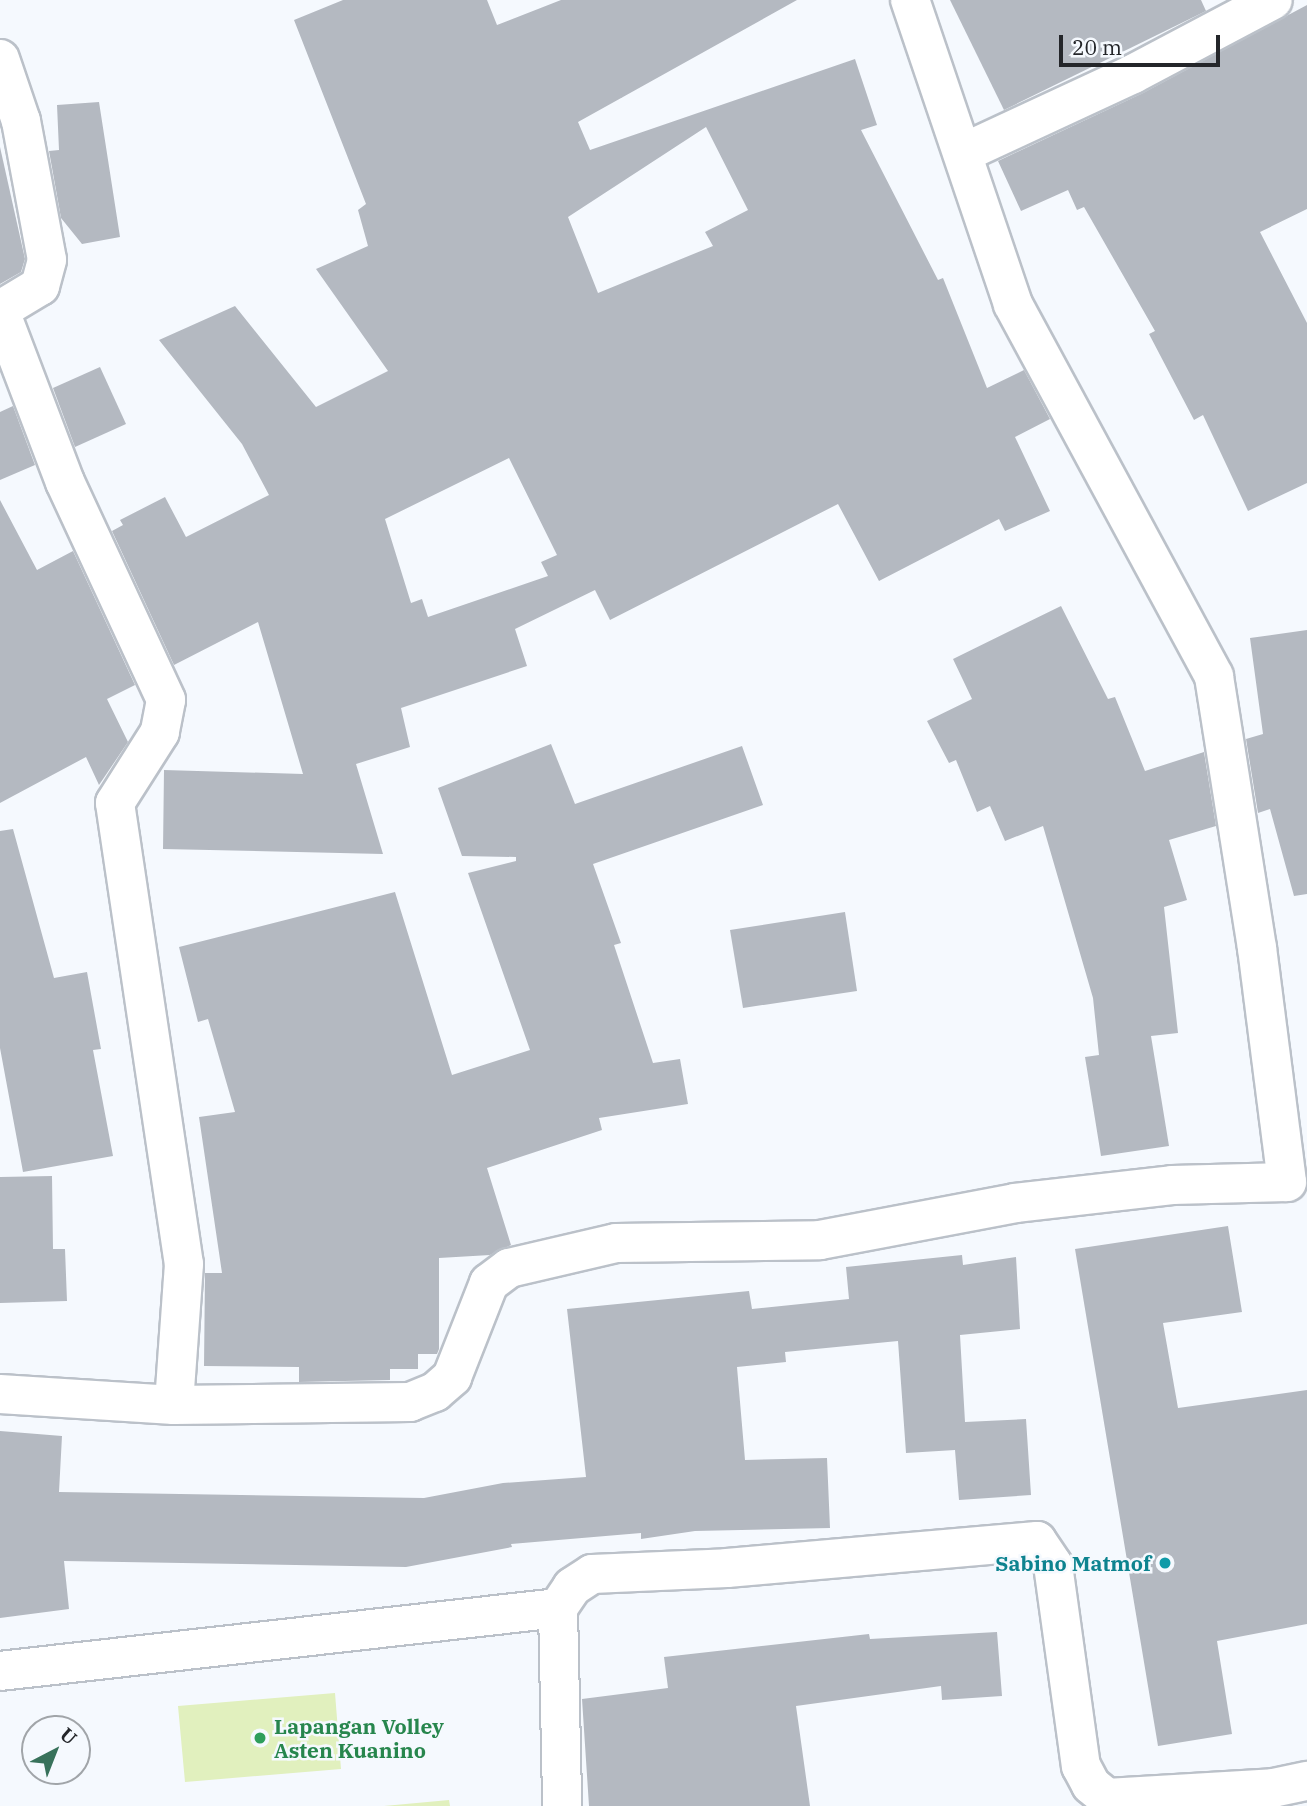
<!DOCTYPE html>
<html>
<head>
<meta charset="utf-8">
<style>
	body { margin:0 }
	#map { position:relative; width:1307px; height:1806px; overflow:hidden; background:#f5f9fe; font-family:"IBM Plex Serif",serif }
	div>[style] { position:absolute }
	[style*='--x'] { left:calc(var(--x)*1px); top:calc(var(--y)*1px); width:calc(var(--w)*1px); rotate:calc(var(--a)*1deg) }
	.green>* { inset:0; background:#e1f0be }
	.building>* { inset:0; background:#b4b9c1 }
	.roads { filter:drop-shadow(2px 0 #bbc1c9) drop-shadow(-2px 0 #bbc1c9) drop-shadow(0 2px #bbc1c9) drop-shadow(0 -2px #bbc1c9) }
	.minor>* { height:38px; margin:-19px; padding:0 19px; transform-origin:19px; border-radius:19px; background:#fff }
	.dots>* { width:19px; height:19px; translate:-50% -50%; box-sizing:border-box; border:4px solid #f5f9fe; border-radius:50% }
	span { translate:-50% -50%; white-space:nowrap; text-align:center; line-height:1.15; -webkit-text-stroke:5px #f5f9fe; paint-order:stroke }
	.culture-label { font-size:21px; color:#0d838f; font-weight:700 }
	.right { translate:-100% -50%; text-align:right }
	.leisure-label { font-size:21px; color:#27864d; font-weight:700 }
	.left { translate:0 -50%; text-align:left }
	.north { position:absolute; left:21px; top:1715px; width:70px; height:70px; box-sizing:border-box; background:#f5f9fe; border:2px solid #a1a5a9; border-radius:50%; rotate:42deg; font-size:19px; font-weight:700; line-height:28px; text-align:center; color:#24262a }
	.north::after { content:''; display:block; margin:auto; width:24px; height:32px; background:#38725b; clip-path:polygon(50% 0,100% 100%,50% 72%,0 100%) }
	.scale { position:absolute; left:1059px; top:35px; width:161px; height:32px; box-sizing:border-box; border:4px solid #24262a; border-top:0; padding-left:9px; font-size:21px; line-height:24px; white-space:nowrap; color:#24262a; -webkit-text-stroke:5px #f5f9fe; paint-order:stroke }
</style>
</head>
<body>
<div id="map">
	<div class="green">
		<i style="clip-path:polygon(335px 1693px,341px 1769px,185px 1782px,178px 1706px)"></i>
		<i style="clip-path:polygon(449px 1800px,450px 1806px,384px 1806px)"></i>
	</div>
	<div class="building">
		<i style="clip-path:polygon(evenodd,343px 0,487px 0,497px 25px,561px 0,797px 0,578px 122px,590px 150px,855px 59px,877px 125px,861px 130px,938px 280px,943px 278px,987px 388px,1024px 370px,1050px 419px,1015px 437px,1050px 511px,1005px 531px,999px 519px,879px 581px,838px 504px,610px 620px,595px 590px,515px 629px,527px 666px,401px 708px,410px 747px,356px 764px,383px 854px,163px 849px,164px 770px,303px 774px,258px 622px,174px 665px,112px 531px,123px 525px,120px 520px,165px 497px,186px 537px,269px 495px,242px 444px,159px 340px,235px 306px,316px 407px,388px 371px,316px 269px,368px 246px,358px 210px,366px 204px,294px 20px,343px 0,706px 127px,748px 210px,705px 232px,713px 246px,598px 293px,568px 217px,706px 127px,343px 0,509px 458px,557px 555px,541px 562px,548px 576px,428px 617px,422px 599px,411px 603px,385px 519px,509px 458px)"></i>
		<i style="clip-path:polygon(950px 0,1201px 0,1206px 11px,1004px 110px)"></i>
		<i style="clip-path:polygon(1307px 5px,1307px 209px,1260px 232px,1307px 323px,1307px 483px,1248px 511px,1203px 415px,1194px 420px,1149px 334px,1155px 331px,1084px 207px,1077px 210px,1068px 190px,1021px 211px,998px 161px,1143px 93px)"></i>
		<i style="clip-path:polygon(99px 102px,120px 237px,82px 244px,61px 218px,49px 151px,59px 150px,57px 105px)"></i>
		<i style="clip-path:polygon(0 147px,25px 259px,21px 272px,0 284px)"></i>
		<i style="clip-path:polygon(100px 367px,126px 424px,75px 447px,53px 388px)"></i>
		<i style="clip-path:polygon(13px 406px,35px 465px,0 480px,0 412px)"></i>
		<i style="clip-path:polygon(0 500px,37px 570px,73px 551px,135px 685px,107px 699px,128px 742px,99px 785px,86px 757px,0 803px)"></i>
		<i style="clip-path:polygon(1061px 606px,1108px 699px,1115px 697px,1145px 771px,1204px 752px,1216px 826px,1169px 840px,1187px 900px,1164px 907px,1178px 1033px,1151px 1036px,1169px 1146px,1101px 1156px,1085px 1057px,1099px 1055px,1093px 998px,1043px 826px,1005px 841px,990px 806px,977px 812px,956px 760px,949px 763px,927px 721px,972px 699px,953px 659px)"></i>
		<i style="clip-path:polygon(1307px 630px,1307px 894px,1294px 896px,1270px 809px,1258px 813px,1246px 739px,1263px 734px,1250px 638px)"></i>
		<i style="clip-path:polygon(551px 744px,575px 804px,742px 746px,763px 805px,593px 864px,621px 943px,614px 945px,653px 1063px,680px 1059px,688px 1104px,599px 1118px,602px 1130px,487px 1168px,511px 1245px,490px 1255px,439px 1258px,439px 1349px,437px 1354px,418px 1354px,418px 1369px,390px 1369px,390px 1380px,299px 1382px,299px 1367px,204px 1366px,205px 1273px,222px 1273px,199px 1117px,235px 1112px,208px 1019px,198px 1022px,179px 947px,395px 892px,452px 1075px,530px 1050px,468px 873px,516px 861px,516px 857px,462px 856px,438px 788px)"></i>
		<i style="clip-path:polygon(13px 829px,54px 978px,87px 972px,101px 1049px,93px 1050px,113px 1156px,23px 1172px,0 1048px,0 831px)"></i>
		<i style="clip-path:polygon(845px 912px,857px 991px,743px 1008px,730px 930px)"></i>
		<i style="clip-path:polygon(52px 1176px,53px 1249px,65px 1249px,67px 1301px,0 1303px,0 1177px)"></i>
		<i style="clip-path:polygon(1228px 1226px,1242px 1312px,1163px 1323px,1178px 1408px,1307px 1390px,1307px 1624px,1217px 1641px,1232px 1734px,1158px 1746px,1075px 1249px)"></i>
		<i style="clip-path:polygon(962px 1255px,963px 1265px,1016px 1257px,1020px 1329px,960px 1335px,965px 1422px,1026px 1419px,1031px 1495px,959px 1500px,955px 1450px,906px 1453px,898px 1341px,785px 1352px,786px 1362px,737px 1367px,745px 1460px,827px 1458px,830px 1528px,695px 1531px,641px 1539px,641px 1533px,511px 1544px,512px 1547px,406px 1567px,64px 1561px,69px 1609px,0 1618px,0 1431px,62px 1436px,59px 1492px,424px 1498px,503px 1483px,586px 1477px,567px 1309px,749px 1291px,752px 1309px,849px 1299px,846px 1267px)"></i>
		<i style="clip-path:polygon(997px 1632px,1002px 1696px,942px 1700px,941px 1686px,796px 1706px,810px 1806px,589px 1806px,582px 1699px,668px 1688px,664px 1657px,869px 1634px,870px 1639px)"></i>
	</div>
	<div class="roads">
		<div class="minor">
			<i style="--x:0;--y:59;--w:65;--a:71.3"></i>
			<i style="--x:21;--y:121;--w:141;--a:79.4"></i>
			<i style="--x:47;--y:260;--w:27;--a:105"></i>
			<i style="--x:40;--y:286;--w:47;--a:149"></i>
			<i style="--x:963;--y:153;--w:187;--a:-24.9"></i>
			<i style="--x:1133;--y:74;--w:158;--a:-27.9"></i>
			<i style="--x:0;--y:311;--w:183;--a:69.2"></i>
			<i style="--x:65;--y:482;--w:240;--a:65.1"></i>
			<i style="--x:166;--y:700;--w:33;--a:101"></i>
			<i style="--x:160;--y:732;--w:84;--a:122.4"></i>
			<i style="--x:115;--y:803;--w:466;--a:81.5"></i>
			<i style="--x:184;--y:1264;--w:141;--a:94.1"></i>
			<i style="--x:174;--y:1405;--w:236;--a:-0.7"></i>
			<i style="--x:410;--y:1402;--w:27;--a:-22"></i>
			<i style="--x:435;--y:1392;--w:23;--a:-41"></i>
			<i style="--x:452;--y:1377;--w:101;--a:-68.5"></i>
			<i style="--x:489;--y:1283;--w:25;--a:-37"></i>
			<i style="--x:509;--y:1268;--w:110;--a:-13.2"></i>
			<i style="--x:616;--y:1243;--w:204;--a:-0.8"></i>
			<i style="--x:820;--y:1240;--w:198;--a:-10.7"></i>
			<i style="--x:1015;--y:1203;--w:158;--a:-6.5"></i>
			<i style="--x:1172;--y:1185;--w:115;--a:-1.5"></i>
			<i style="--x:1287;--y:1182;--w:236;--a:-97.3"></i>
			<i style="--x:1257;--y:948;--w:275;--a:-99"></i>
			<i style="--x:1214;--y:676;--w:423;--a:-118.4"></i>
			<i style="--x:1013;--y:304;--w:321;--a:-108.7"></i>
			<i style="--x:0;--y:1394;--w:174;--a:3.6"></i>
			<i style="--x:558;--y:1608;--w:25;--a:-56"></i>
			<i style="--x:572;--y:1587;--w:24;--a:-33"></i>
			<i style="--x:592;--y:1574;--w:135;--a:-2.5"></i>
			<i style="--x:727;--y:1568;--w:311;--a:-5"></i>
			<i style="--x:1037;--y:1541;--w:29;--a:56"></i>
			<i style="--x:1053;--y:1565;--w:203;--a:82.1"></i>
			<i style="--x:1081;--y:1766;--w:21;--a:62"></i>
			<i style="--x:1091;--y:1785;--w:21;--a:39"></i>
			<i style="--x:1107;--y:1798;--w:166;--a:-3.4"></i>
			<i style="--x:1273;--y:1788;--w:35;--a:-12"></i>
			<i style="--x:0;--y:1671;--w:562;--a:-6.44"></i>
			<i style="--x:558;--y:1608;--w:198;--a:88.8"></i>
		</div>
	</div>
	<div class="dots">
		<i style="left:1165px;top:1563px;background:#0f9aa8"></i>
		<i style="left:260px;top:1738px;background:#2e9e5b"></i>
	</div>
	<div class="culture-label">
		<span class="right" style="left:1151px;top:1563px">Sabino Matmof</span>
	</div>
	<div class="leisure-label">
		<span class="left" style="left:274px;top:1738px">Lapangan Volley<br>Asten Kuanino</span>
	</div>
	<div class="north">U</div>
	<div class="scale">20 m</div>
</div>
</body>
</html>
